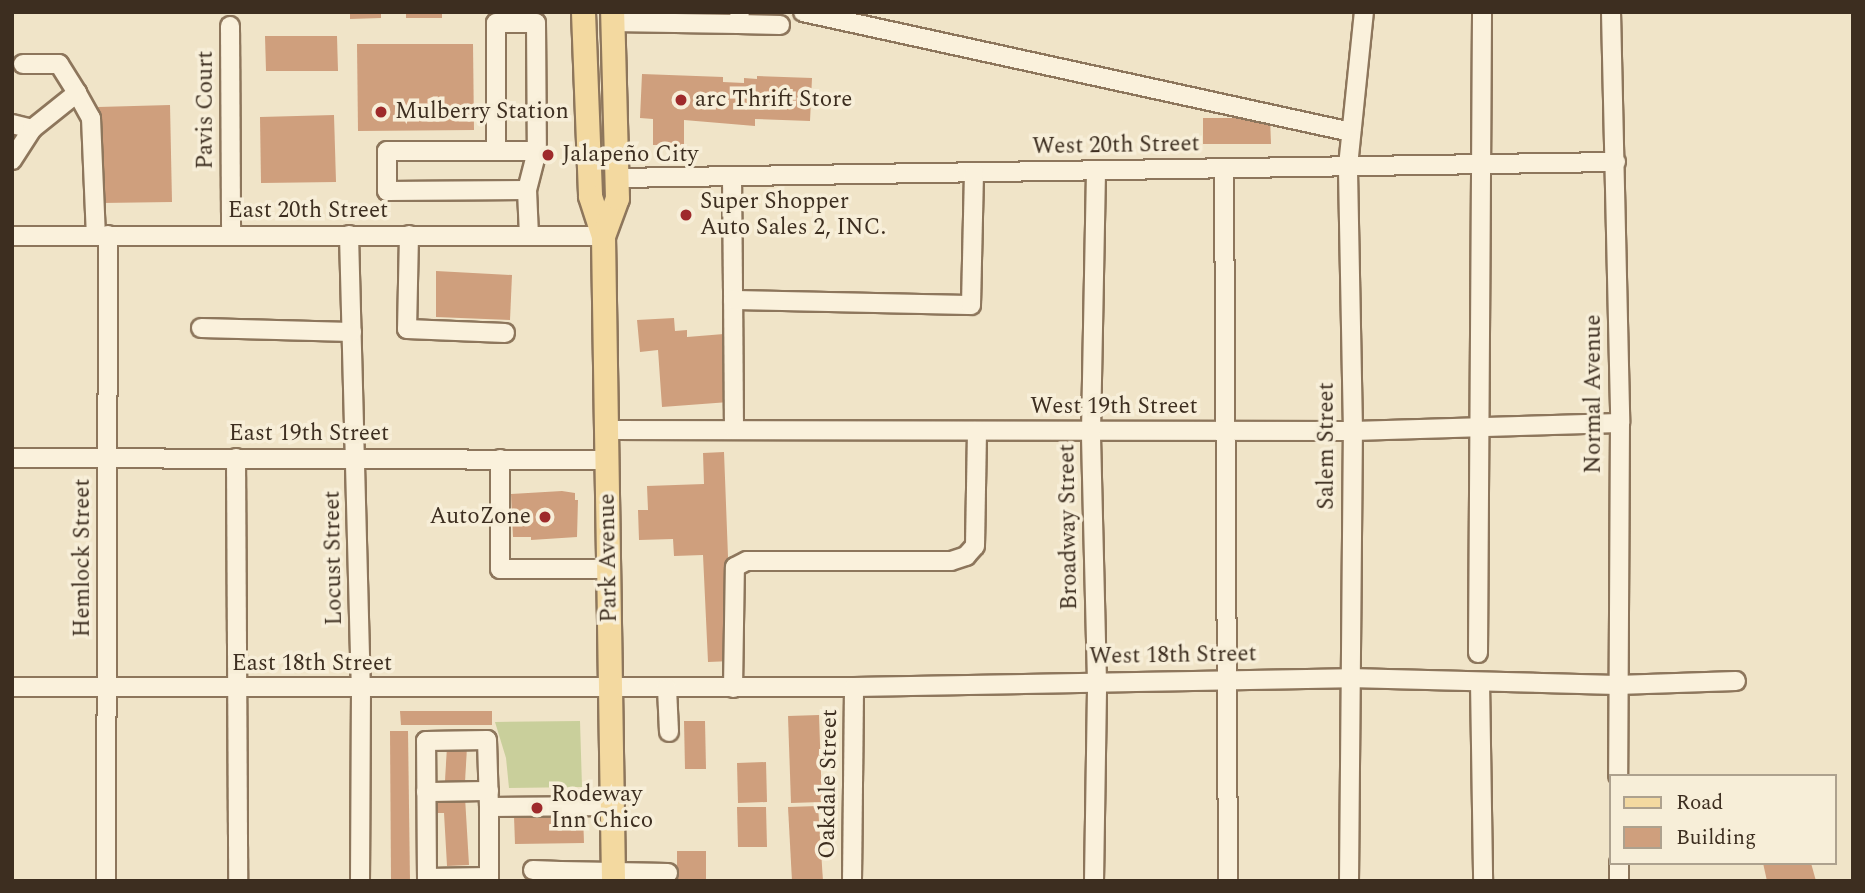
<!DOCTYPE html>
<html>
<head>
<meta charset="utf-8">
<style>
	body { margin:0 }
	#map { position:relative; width:1865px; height:893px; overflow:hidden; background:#f0e4c8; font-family:Spectral,serif }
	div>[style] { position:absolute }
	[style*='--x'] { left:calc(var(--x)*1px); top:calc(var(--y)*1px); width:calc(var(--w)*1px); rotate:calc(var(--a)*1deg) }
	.green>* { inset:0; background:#c9cf9b }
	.building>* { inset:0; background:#cf9f7d }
	.roads { filter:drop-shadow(2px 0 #8d765c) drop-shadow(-2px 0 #8d765c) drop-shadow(0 2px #8d765c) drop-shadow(0 -2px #8d765c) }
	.minor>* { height:18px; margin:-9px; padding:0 9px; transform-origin:9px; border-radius:9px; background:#faf1dc }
	.major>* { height:23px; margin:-11.5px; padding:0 11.5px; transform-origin:11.5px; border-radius:11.5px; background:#f3d9a0 }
	.dots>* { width:19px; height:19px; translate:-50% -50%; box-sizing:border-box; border:4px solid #f7eed8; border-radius:50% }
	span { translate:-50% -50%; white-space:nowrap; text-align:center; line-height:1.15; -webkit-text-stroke:7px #f7eed8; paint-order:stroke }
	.poi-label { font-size:23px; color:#3d2e20 }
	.left { translate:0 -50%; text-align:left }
	.right { translate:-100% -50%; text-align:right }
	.street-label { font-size:23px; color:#3d2e20 }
	.frame { position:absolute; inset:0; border:14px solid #3d2e20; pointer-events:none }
	.legend { position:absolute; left:1609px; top:774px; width:228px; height:91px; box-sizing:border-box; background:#f7eed8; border:2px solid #ada18e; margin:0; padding:9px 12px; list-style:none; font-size:21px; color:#3d2e20 }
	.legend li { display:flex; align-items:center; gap:14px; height:35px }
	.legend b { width:35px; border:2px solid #ada18e }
</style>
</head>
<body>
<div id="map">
	<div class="green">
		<i style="clip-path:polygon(580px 721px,582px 787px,509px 788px,506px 758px,495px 722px)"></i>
	</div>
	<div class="building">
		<i style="clip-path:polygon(350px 12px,381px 12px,381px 18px,350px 19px)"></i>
		<i style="clip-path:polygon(406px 12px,442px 12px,442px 18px,406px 18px)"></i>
		<i style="clip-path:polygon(265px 36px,337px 36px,338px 71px,266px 71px)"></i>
		<i style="clip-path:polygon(357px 44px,473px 44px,474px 130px,358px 131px)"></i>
		<i style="clip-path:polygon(642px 74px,723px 77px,723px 82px,744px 83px,744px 78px,757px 79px,757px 76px,812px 78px,810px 121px,755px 119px,755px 126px,684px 120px,684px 145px,653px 145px,653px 119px,640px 118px)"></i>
		<i style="clip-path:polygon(170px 105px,172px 202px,101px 203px,98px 107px)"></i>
		<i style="clip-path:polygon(334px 115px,336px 182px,261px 183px,260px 117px)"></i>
		<i style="clip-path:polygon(1203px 118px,1270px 118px,1271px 144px,1203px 144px)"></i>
		<i style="clip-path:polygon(436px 271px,512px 275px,510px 320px,436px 317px)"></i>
		<i style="clip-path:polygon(674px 318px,675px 331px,687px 330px,687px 337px,724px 334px,729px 402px,662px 407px,658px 350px,640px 352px,637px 320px)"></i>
		<i style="clip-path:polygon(724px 452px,732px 661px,708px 662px,703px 555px,674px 556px,673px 539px,639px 540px,638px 510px,648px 510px,647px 486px,704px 484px,703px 453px)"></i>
		<i style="clip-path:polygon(562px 491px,575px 493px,575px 500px,578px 500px,577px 537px,531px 540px,531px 537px,513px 537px,511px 494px)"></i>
		<i style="clip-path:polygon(400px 711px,492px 711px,492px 725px,401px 725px)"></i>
		<i style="clip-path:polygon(819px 715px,822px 802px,791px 803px,788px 716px)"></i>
		<i style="clip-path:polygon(684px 721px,705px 721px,706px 769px,685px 769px)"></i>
		<i style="clip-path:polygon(390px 731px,408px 731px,410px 881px,391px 881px)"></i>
		<i style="clip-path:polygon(447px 746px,467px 747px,465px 782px,445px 781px)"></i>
		<i style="clip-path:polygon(766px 762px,767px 802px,738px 803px,737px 763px)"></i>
		<i style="clip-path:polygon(465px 797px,469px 865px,447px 866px,444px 813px,433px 813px,432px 799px)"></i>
		<i style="clip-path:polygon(818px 806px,823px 881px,792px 881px,788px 807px)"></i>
		<i style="clip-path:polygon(737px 807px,766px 807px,767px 847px,738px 847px)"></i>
		<i style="clip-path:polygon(583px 814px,584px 843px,515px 844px,514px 816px)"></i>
		<i style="clip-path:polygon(677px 851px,706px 851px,706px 881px,677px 881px)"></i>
		<i style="clip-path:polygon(1763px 863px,1811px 863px,1816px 881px,1767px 881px)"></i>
	</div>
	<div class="roads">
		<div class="minor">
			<i style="--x:803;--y:12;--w:561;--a:12.35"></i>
			<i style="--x:1611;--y:12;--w:411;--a:88.7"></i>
			<i style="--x:1620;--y:423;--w:353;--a:90.3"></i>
			<i style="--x:612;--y:22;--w:126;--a:0.9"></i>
			<i style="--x:738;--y:24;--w:12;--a:-81"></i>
			<i style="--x:738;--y:24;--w:42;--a:1.4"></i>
			<i style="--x:230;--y:26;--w:210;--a:89.7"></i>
			<i style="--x:23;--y:64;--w:36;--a:0"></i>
			<i style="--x:59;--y:64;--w:34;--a:58"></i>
			<i style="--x:12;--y:124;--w:21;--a:14"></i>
			<i style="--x:496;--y:151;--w:128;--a:-90"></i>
			<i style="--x:496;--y:23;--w:40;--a:0"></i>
			<i style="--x:536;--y:23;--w:128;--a:89.6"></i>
			<i style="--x:12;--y:160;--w:37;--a:-57"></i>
			<i style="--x:32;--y:129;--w:58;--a:-38.7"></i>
			<i style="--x:77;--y:93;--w:29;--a:61"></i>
			<i style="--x:91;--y:118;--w:117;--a:87.6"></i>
			<i style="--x:1224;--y:169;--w:712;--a:89.68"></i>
			<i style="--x:732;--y:176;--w:124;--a:89.5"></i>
			<i style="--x:616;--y:178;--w:1000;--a:-0.92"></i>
			<i style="--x:527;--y:190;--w:140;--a:179.6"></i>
			<i style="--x:387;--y:191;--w:40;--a:-90"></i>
			<i style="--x:387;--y:151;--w:150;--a:0"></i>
			<i style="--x:537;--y:151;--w:40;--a:104.4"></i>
			<i style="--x:527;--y:190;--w:45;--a:87.5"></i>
			<i style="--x:349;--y:235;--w:455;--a:88.5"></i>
			<i style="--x:361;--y:690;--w:191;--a:90.3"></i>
			<i style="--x:409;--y:235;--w:94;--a:91.2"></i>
			<i style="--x:407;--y:329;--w:98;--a:2.3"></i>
			<i style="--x:12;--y:236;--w:591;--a:0"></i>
			<i style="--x:201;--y:328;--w:151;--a:1.5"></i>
			<i style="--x:607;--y:430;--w:746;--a:0.08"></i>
			<i style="--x:1353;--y:431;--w:267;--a:-1.7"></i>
			<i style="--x:734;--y:430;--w:130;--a:-90.4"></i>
			<i style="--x:733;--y:300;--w:238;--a:1.2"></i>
			<i style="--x:971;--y:305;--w:132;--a:-88.7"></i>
			<i style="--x:12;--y:458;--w:595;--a:0.19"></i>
			<i style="--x:236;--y:458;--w:423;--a:89.7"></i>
			<i style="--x:500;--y:459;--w:110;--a:90"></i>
			<i style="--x:500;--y:569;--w:109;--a:0"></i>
			<i style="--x:1478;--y:653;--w:641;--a:-89.64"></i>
			<i style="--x:1480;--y:682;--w:199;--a:89.1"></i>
			<i style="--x:12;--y:687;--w:842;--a:0"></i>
			<i style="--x:854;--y:687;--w:495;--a:-1"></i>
			<i style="--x:1349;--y:678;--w:268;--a:1.5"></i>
			<i style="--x:1617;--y:685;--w:119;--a:-1.9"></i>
			<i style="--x:667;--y:688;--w:44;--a:87.4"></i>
			<i style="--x:733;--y:688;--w:121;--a:-89.1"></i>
			<i style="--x:735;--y:567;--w:13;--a:-27"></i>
			<i style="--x:747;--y:561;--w:204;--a:0"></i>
			<i style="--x:951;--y:561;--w:16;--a:-18"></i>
			<i style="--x:966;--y:556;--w:13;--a:-48"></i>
			<i style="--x:975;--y:546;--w:115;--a:-89"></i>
			<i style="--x:426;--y:792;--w:63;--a:-0.9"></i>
			<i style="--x:1619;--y:863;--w:18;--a:90"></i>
			<i style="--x:533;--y:870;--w:27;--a:2"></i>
			<i style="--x:489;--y:877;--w:70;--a:-90"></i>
			<i style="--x:106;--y:881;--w:646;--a:-89.82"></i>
			<i style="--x:489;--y:881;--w:4;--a:-90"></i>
			<i style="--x:489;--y:877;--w:62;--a:179.1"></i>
			<i style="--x:427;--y:878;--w:137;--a:-90.4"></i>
			<i style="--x:426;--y:741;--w:61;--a:-0.9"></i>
			<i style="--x:487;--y:740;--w:67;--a:88.3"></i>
			<i style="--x:489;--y:807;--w:122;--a:-0.5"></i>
			<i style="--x:560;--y:881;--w:10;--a:-90"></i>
			<i style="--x:560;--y:871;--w:108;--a:1.1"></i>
			<i style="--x:852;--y:881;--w:194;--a:-89.4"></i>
			<i style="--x:1094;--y:881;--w:199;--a:-89.1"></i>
			<i style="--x:1097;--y:682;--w:250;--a:-91.4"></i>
			<i style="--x:1091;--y:432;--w:260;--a:-88.9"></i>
			<i style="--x:1349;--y:881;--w:450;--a:-89.5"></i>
			<i style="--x:1353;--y:431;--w:265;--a:-91.1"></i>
			<i style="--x:1348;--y:166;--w:155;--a:-84.1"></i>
		</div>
		<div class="major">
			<i style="--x:583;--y:12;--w:184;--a:87.8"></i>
			<i style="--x:590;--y:196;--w:42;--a:72"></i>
			<i style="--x:603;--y:236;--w:645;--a:89.11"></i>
			<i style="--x:603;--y:236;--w:40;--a:-69.8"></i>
			<i style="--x:617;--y:198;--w:186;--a:-91.5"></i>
		</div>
	</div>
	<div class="dots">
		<i style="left:681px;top:100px;background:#9e2a2b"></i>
		<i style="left:381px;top:112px;background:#9e2a2b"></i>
		<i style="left:548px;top:155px;background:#9e2a2b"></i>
		<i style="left:686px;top:215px;background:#9e2a2b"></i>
		<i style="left:545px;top:517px;background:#9e2a2b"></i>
		<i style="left:537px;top:808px;background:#9e2a2b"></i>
	</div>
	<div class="poi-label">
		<span class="left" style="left:695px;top:100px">arc Thrift Store</span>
		<span class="left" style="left:395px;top:112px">Mulberry Station</span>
		<span class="left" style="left:562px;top:155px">Jalapeño City</span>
		<span class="left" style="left:700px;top:215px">Super Shopper<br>Auto Sales 2, INC.</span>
		<span class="right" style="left:531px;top:517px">AutoZone</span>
		<span class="left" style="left:551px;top:808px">Rodeway<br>Inn Chico</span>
	</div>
	<div class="street-label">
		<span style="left:206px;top:110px;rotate:-90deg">Pavis Court</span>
		<span style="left:1116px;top:146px;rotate:-1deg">West 20th Street</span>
		<span style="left:308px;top:211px">East 20th Street</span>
		<span style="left:1594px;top:394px;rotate:-90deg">Normal Avenue</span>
		<span style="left:1114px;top:407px">West 19th Street</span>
		<span style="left:309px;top:434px">East 19th Street</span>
		<span style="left:1327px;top:446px;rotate:-90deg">Salem Street</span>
		<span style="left:1069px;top:527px;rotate:-91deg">Broadway Street</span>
		<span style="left:83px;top:558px;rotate:-90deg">Hemlock Street</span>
		<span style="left:334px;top:558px;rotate:-91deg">Locust Street</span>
		<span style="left:609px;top:558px;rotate:-91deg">Park Avenue</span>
		<span style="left:1173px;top:656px;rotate:-1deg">West 18th Street</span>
		<span style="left:312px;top:664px">East 18th Street</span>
		<span style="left:829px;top:784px;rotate:-89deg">Oakdale Street</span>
	</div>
	<div class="frame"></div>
	<ul class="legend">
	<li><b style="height:9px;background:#f3d9a0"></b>Road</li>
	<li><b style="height:19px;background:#cf9f7d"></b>Building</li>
	</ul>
</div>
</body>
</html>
